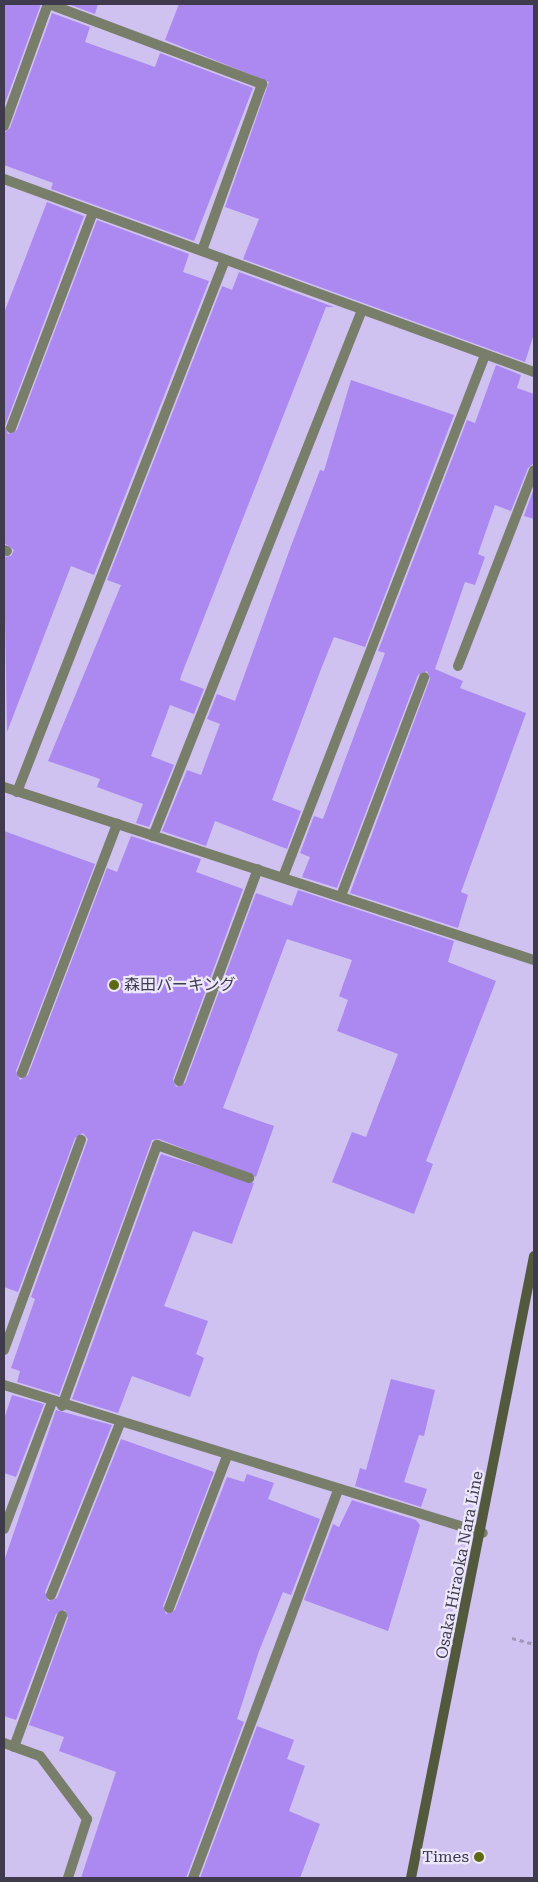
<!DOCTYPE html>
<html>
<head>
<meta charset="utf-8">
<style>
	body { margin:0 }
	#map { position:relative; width:538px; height:1882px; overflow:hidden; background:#cfc2f0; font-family:"Roboto Serif","Noto Sans JP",serif }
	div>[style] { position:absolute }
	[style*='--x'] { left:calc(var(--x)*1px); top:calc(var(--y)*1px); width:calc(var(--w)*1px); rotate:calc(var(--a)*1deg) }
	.building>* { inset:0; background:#ac88f1 }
	.path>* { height:3px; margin-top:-1.5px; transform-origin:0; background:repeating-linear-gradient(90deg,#a298bd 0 4px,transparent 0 8px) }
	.service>* { height:10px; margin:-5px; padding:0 5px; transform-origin:5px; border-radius:5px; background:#797e6b }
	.minor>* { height:10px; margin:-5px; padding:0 5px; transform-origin:5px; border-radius:5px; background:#797e6b }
	.secondary>* { height:10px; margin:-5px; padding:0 5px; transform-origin:5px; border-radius:5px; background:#53593d }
	.dots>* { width:14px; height:14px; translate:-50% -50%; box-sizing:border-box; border:2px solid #ede7fe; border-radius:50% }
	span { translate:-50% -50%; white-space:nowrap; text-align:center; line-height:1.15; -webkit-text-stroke:4.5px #ede7fe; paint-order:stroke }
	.poi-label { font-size:16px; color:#3f3a4c }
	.left { translate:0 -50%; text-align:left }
	.right { translate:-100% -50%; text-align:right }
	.street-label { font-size:16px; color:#3f3a4c }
	.frame { position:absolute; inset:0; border:5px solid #3f3a4c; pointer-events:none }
</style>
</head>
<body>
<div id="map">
	<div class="building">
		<i style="clip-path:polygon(4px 4px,41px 4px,4px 106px)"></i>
		<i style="clip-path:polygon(68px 4px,98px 4px,95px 14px)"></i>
		<i style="clip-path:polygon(179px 4px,534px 4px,534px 334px,525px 362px,243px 259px,259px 219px,225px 207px,269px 82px,165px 40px)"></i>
		<i style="clip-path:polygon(52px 13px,90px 27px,85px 42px,155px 67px,160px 53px,253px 88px,194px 241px,51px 189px,53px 183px,4px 165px,4px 133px,10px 128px)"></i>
		<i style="clip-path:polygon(47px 202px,84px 216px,5px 426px,8px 434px,17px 430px,97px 220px,189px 254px,183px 272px,209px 281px,94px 575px,71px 566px,7px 732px,4px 557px,11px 556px,14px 550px,4px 543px,4px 313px)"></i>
		<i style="clip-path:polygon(239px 272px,334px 307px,326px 307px,181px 676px,180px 680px,204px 689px,194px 714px,170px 705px,151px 756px,174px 765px,149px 827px,136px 823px,143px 804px,97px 787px,100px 779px,48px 761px,121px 585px,107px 580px,222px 286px,232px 290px)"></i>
		<i style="clip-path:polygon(496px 365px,521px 375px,517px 388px,534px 394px,534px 463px,528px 468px,511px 511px,495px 505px,478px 554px,485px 557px,475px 585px,465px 582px,435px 669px,463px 681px,460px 688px,526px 713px,461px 892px,468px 895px,458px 928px,350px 893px,430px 679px,427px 671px,418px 675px,337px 888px,302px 877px,310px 857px,300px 853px,314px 816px,323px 819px,385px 653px,378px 651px,467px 420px,475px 423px)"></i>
		<i style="clip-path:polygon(351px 380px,454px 415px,365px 647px,334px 637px,321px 669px,272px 800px,301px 811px,287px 849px,215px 821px,206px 846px,162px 831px,187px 770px,201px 775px,220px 724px,207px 719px,217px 694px,235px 701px,291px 546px,320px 470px,324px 471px)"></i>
		<i style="clip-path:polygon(534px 488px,534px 519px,524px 516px)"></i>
		<i style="clip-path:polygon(4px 831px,95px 864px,16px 1071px,20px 1080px,28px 1075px,107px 868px,117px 872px,131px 836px,201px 859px,196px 872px,243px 889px,173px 1079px,176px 1087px,185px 1083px,256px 893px,292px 906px,298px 890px,454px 941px,448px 962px,496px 981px,426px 1161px,433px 1164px,414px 1214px,332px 1182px,352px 1132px,366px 1137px,398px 1054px,337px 1031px,348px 1000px,339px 996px,352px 960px,287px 939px,223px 1108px,274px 1126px,256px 1177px,159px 1139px,152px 1140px,59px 1395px,17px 1382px,20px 1371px,11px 1368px,35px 1299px,31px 1297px,88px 1139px,83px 1133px,75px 1138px,18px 1292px,4px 1287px)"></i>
		<i style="clip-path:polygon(161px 1154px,254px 1183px,232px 1244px,193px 1231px,164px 1306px,208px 1321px,196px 1354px,204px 1358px,190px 1397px,132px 1376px,118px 1413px,72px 1399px)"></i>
		<i style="clip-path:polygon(391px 1379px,435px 1390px,424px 1436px,419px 1435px,404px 1482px,427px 1489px,421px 1507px,355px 1486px,360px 1468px,366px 1470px)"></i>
		<i style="clip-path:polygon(12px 1395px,44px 1404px,16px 1477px,4px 1473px,4px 1419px)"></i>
		<i style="clip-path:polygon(56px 1410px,112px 1425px,45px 1592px,48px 1601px,57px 1598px,121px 1439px,214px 1472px,163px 1606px,166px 1614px,175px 1610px,227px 1477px,244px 1482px,247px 1474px,274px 1483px,268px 1499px,320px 1519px,291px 1595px,283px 1592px,259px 1651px,237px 1719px,244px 1722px,186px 1878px,81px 1878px,116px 1772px,59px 1751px,64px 1737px,29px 1725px,68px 1618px,65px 1610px,56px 1614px,16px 1720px,4px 1716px,4px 1561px)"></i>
		<i style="clip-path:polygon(352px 1500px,416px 1520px,420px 1525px,388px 1631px,304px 1600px,333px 1524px,339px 1527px)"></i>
		<i style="clip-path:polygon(257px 1726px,294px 1740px,287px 1759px,305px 1766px,289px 1811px,320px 1824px,300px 1878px,200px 1878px)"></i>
	</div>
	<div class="path">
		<i style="--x:512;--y:1638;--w:23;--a:15"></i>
	</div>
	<div class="service">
		<i style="--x:11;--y:428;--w:231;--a:-69.2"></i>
		<i style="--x:4;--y:550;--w:3;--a:18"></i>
		<i style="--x:458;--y:666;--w:210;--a:-68.8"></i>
		<i style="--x:341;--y:896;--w:234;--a:-69.2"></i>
		<i style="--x:22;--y:1073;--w:267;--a:-69.1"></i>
		<i style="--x:179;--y:1081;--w:226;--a:-69.6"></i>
		<i style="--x:4;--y:1350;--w:224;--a:-69.9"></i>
		<i style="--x:62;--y:1406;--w:278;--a:-70"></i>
		<i style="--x:157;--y:1145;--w:98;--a:19.7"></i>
		<i style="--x:51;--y:1595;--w:185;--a:-68.1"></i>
		<i style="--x:169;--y:1608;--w:163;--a:-69.1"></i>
		<i style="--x:14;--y:1747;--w:140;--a:-69.9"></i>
	</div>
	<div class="minor">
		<i style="--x:49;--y:4;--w:228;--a:20.6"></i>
		<i style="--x:262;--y:84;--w:177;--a:109.8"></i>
		<i style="--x:4;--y:126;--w:130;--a:-70.2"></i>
		<i style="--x:4;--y:179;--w:564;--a:20.01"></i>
		<i style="--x:4;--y:787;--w:558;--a:18.08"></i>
		<i style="--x:17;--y:792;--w:571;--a:-68.65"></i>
		<i style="--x:153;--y:836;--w:566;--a:-68.33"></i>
		<i style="--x:283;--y:877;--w:560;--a:-68.84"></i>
		<i style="--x:4;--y:1385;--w:501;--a:17.17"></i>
		<i style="--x:4;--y:1529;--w:136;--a:-69.3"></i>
		<i style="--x:4;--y:1743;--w:38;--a:20"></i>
		<i style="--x:40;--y:1756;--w:79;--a:53.3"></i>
		<i style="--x:87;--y:1819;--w:62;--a:107.9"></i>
		<i style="--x:193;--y:1878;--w:414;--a:-69.5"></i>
	</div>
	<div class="secondary">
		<i style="--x:411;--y:1878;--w:634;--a:-78.81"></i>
	</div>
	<div class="dots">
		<i style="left:114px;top:985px;background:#5d6a12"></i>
		<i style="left:479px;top:1857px;background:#5d6a12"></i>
	</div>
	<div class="poi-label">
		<span class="left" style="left:124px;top:985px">森田パーキング</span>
		<span class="right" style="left:469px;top:1857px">Times</span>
	</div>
	<div class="street-label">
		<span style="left:460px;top:1565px;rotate:-79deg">Osaka Hiraoka Nara Line</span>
	</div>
	<div class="frame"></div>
</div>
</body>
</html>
